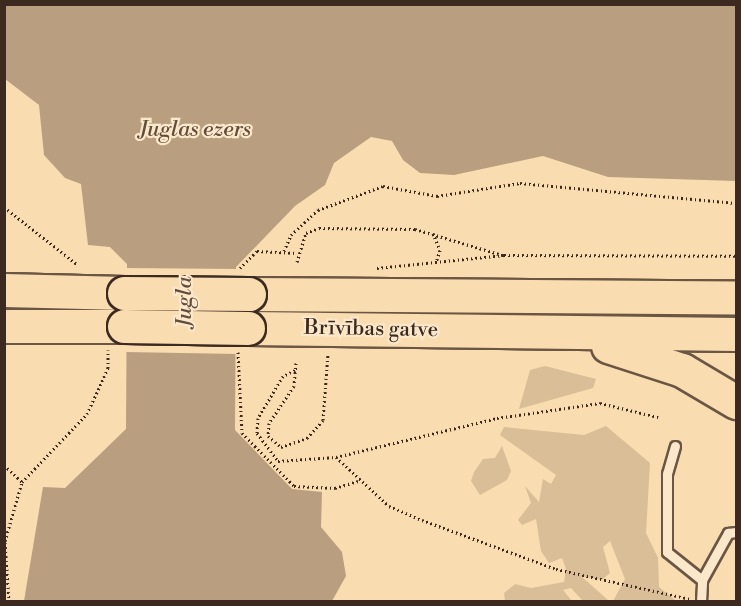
<!DOCTYPE html>
<html>
<head>
<meta charset="utf-8">
<style>
	body { margin:0 }
	#map { position:relative; width:741px; height:606px; overflow:hidden; background:#f9dcaf; font-family:"Libre Bodoni",serif }
	div>[style] { position:absolute }
	[style*='--x'] { left:calc(var(--x)*1px); top:calc(var(--y)*1px); width:calc(var(--w)*1px); rotate:calc(var(--a)*1deg) }
	.green>* { inset:0; background:#d9be97 }
	.water>* { inset:0; background:#b99f7f }
	.pier>* { inset:0; background:#f9dcaf }
	.path>* { height:3px; margin-top:-1.5px; transform-origin:0; background:repeating-linear-gradient(90deg,#3c2a21 0 1.5px,transparent 0 4.5px) }
	.roads { filter:drop-shadow(2px 0 #6b5644) drop-shadow(-2px 0 #6b5644) drop-shadow(0 2px #6b5644) drop-shadow(0 -2px #6b5644) }
	.lane>* { height:9px; margin:-4.5px; padding:0 4.5px; transform-origin:4.5px; border-radius:4.5px; background:#fbe8cb }
	.highway>* { height:33px; margin:-16.5px; padding:0 16.5px; transform-origin:16.5px; border-radius:16.5px; background:#f9dcaf }
	.bridges { filter:drop-shadow(2px 0 #3c2a21) drop-shadow(-2px 0 #3c2a21) drop-shadow(0 2px #3c2a21) drop-shadow(0 -2px #3c2a21) }
	.highway-bridge>* { height:33px; margin:-16.5px; padding:0 16.5px; transform-origin:16.5px; border-radius:16.5px; background:#f9dcaf }
	span { translate:-50% -50%; white-space:nowrap; text-align:center; line-height:1.15; -webkit-text-stroke:4.5px #fbe8cb; paint-order:stroke }
	.street-label { font-size:21px; color:#3c2a21 }
	.water-label { font-size:22px; color:#624d3d; font-style:italic }
	.frame { position:absolute; inset:0; border:6px solid #3c2a21; pointer-events:none }
</style>
</head>
<body>
<div id="map">
	<div class="green">
		<i style="clip-path:polygon(545px 366px,596px 379px,593px 388px,519px 409px,530px 370px)"></i>
		<i style="clip-path:polygon(606px 426px,650px 463px,646px 533px,658px 558px,659px 587px,676px 601px,613px 601px,625px 579px,610px 541px,603px 547px,610px 573px,602px 580px,581px 576px,609px 601px,583px 601px,571px 588px,563px 590px,572px 601px,505px 601px,504px 593px,515px 584px,531px 588px,564px 582px,566px 569px,562px 558px,549px 563px,541px 551px,536px 519px,522px 525px,518px 520px,531px 503px,525px 486px,539px 502px,543px 479px,551px 484px,556px 475px,500px 435px,504px 427px,584px 435px)"></i>
		<i style="clip-path:polygon(502px 446px,511px 471px,507px 480px,480px 495px,471px 481px,474px 472px,483px 459px,495px 458px)"></i>
	</div>
	<div class="water">
		<i style="clip-path:polygon(4px 5px,736px 5px,736px 181px,608px 177px,543px 156px,454px 175px,420px 173px,403px 160px,392px 141px,371px 137px,334px 163px,325px 185px,295px 206px,236px 267px,235px 430px,292px 489px,322px 492px,321px 527px,342px 552px,346px 576px,332px 601px,24px 601px,43px 487px,65px 488px,126px 429px,127px 264px,110px 247px,88px 245px,81px 184px,65px 178px,44px 155px,39px 105px,5px 79px)"></i>
	</div>
	<div class="pier">
		<i style="clip-path:polygon(124px 268px,239px 269px,238px 354px,125px 352px)"></i>
	</div>
	<div class="path">
		<i style="--x:4;--y:207;--w:94;--a:38.1"></i>
		<i style="--x:433;--y:233;--w:18;--a:68"></i>
		<i style="--x:440;--y:250;--w:13;--a:108"></i>
		<i style="--x:284;--y:251;--w:17;--a:-66"></i>
		<i style="--x:291;--y:235;--w:37;--a:-43"></i>
		<i style="--x:318;--y:210;--w:69;--a:-20.3"></i>
		<i style="--x:383;--y:186;--w:55;--a:10.5"></i>
		<i style="--x:437;--y:196;--w:84;--a:-8.9"></i>
		<i style="--x:520;--y:183;--w:217;--a:5.3"></i>
		<i style="--x:297;--y:262;--w:30;--a:-73"></i>
		<i style="--x:306;--y:233;--w:14;--a:-21"></i>
		<i style="--x:319;--y:228;--w:96;--a:0.6"></i>
		<i style="--x:415;--y:229;--w:91;--a:16.6"></i>
		<i style="--x:240;--y:268;--w:24;--a:-45"></i>
		<i style="--x:257;--y:251;--w:40;--a:2.9"></i>
		<i style="--x:377;--y:268;--w:128;--a:-5.8"></i>
		<i style="--x:504;--y:255;--w:232;--a:0.2"></i>
		<i style="--x:238;--y:352;--w:81;--a:87.2"></i>
		<i style="--x:242;--y:433;--w:74;--a:45.5"></i>
		<i style="--x:294;--y:486;--w:41;--a:2.8"></i>
		<i style="--x:335;--y:488;--w:24;--a:-17"></i>
		<i style="--x:296;--y:363;--w:23;--a:95"></i>
		<i style="--x:294;--y:386;--w:45;--a:124"></i>
		<i style="--x:269;--y:423;--w:13;--a:94"></i>
		<i style="--x:268;--y:436;--w:17;--a:40"></i>
		<i style="--x:281;--y:447;--w:28;--a:-19"></i>
		<i style="--x:307;--y:438;--w:24;--a:-48"></i>
		<i style="--x:323;--y:420;--w:67;--a:-85.7"></i>
		<i style="--x:295;--y:370;--w:13;--a:153"></i>
		<i style="--x:283;--y:376;--w:49;--a:120.8"></i>
		<i style="--x:258;--y:418;--w:15;--a:94"></i>
		<i style="--x:257;--y:433;--w:35;--a:53"></i>
		<i style="--x:278;--y:461;--w:58;--a:-3.9"></i>
		<i style="--x:336;--y:457;--w:72;--a:42.8"></i>
		<i style="--x:389;--y:506;--w:36;--a:23"></i>
		<i style="--x:422;--y:520;--w:143;--a:20.1"></i>
		<i style="--x:556;--y:569;--w:137;--a:12.6"></i>
		<i style="--x:336;--y:457;--w:166;--a:-13.6"></i>
		<i style="--x:497;--y:418;--w:104;--a:-8.3"></i>
		<i style="--x:600;--y:403;--w:60;--a:13.6"></i>
		<i style="--x:4;--y:465;--w:25;--a:43"></i>
		<i style="--x:9;--y:602;--w:61;--a:-93.8"></i>
		<i style="--x:5;--y:541;--w:61;--a:-73.9"></i>
		<i style="--x:22;--y:482;--w:94;--a:-46.3"></i>
		<i style="--x:87;--y:414;--w:51;--a:-65.5"></i>
		<i style="--x:108;--y:368;--w:18;--a:-90"></i>
	</div>
	<div class="roads">
		<div class="lane">
			<i style="--x:675;--y:446;--w:29;--a:106"></i>
			<i style="--x:667;--y:474;--w:78;--a:90"></i>
			<i style="--x:667;--y:552;--w:45;--a:38.7"></i>
			<i style="--x:701;--y:602;--w:22;--a:-87"></i>
			<i style="--x:702;--y:580;--w:54;--a:-61"></i>
			<i style="--x:728;--y:533;--w:8;--a:-7"></i>
		</div>
		<div class="highway">
			<i style="--x:4;--y:290;--w:120;--a:1.4"></i>
			<i style="--x:249;--y:294;--w:487;--a:0.4"></i>
			<i style="--x:4;--y:326;--w:120;--a:0"></i>
			<i style="--x:248;--y:328;--w:488;--a:0.7"></i>
			<i style="--x:608;--y:346;--w:78;--a:18"></i>
			<i style="--x:682;--y:370;--w:63;--a:30.7"></i>
		</div>
	</div>
	<div class="bridges">
		<div class="highway-bridge">
			<i style="--x:124;--y:293;--w:125;--a:0.5"></i>
			<i style="--x:124;--y:326;--w:124;--a:0.9"></i>
		</div>
	</div>
	<div class="street-label">
		<span style="left:371px;top:329px;rotate:1deg">Brīvības gatve</span>
	</div>
	<div class="water-label">
		<span style="left:195px;top:130px">Juglas ezers</span>
		<span style="left:185px;top:302px;rotate:-90deg">Jugla</span>
	</div>
	<div class="frame"></div>
</div>
</body>
</html>
